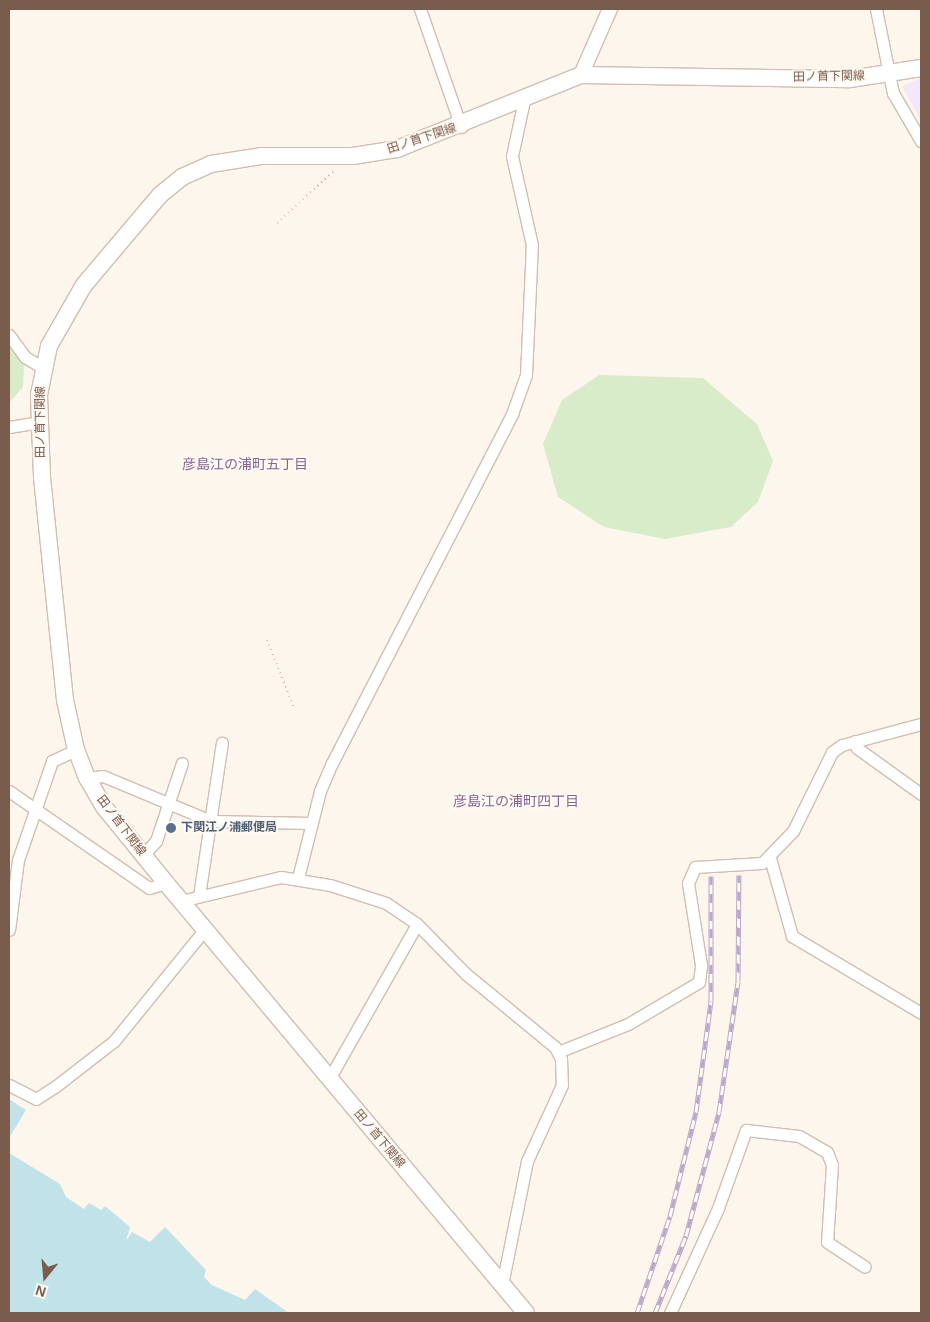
<!DOCTYPE html>
<html>
<head>
<meta charset="utf-8">
<style>
	body { margin:0 }
	#map { position:relative; width:930px; height:1322px; overflow:hidden; background:#fdf6ec; font-family:Helvetica,"Noto Sans JP",sans-serif }
	div>[style] { position:absolute }
	[style*='--x'] { left:calc(var(--x)*1px); top:calc(var(--y)*1px); width:calc(var(--w)*1px); rotate:calc(var(--a)*1deg) }
	.education>* { inset:0; background:#f3e8fa }
	.green>* { inset:0; background:#d8ecc9 }
	.water>* { inset:0; background:#bfe3e8 }
	.path>* { height:2px; margin-top:-1px; transform-origin:0; background:repeating-linear-gradient(90deg,#d9b8a5 0 1px,transparent 0 5px) }
	.roads { filter:drop-shadow(1px 0 #d1beb0) drop-shadow(-1px 0 #d1beb0) drop-shadow(0 1px #d1beb0) drop-shadow(0 -1px #d1beb0) }
	.minor>* { height:11px; margin:-5.5px; padding:0 5.5px; transform-origin:5.5px; border-radius:5.5px; background:#fff }
	.tertiary>* { height:14px; margin:-7px; padding:0 7px; transform-origin:7px; border-radius:7px; background:#fff }
	.secondary>* { height:16px; margin:-8px; padding:0 8px; transform-origin:8px; border-radius:8px; background:#fff }
	.rail>* { height:5px; margin-top:-2.5px; transform-origin:0; background:repeating-linear-gradient(90deg,#fffaf3 0 9px,#b9a8c9 0 18px); box-sizing:border-box; border-block:1px solid #b9a8c9 }
	.dots>* { width:14px; height:14px; translate:-50% -50%; box-sizing:border-box; border:2px solid #fffaf3; border-radius:50% }
	span { translate:-50% -50%; white-space:nowrap; text-align:center; line-height:1.15; -webkit-text-stroke:4px #fffaf3; paint-order:stroke }
	.street-label { font-size:12px; color:#7a5c4d }
	.service-label { font-size:12px; color:#4e5e75; font-weight:700 }
	.left { translate:0 -50%; text-align:left }
	.neighbourhood-label { font-size:14px; color:#846695 }
	.frame { position:absolute; inset:0; border:10px solid #7a5c4d; pointer-events:none }
	.north { position:absolute; left:20px; top:1252px; width:50px; height:50px; -webkit-text-stroke:4px #fffaf3; paint-order:stroke; rotate:197deg; font-size:14px; font-weight:700; line-height:20px; text-align:center; color:#7a5c4d }
	.north::after { content:''; display:block; margin:auto; width:18px; height:22px; background:#7a5c4d; clip-path:polygon(50% 0,100% 100%,50% 72%,0 100%) }
</style>
</head>
<body>
<div id="map">
	<div class="education">
		<i style="clip-path:polygon(921px 78px,921px 121px,902px 86px)"></i>
	</div>
	<div class="green">
		<i style="clip-path:polygon(9px 344px,24px 365px,23px 387px,9px 403px)"></i>
		<i style="clip-path:polygon(599px 375px,703px 378px,757px 424px,773px 461px,758px 502px,731px 527px,665px 539px,604px 527px,558px 497px,543px 444px,562px 400px)"></i>
	</div>
	<div class="water">
		<i style="clip-path:polygon(9px 1099px,26px 1110px,9px 1138px)"></i>
		<i style="clip-path:polygon(9px 1153px,60px 1184px,66px 1197px,84px 1209px,89px 1203px,101px 1210px,105px 1206px,130px 1227px,126px 1241px,132px 1232px,150px 1242px,165px 1227px,206px 1270px,204px 1277px,212px 1285px,245px 1300px,255px 1289px,289px 1313px,9px 1313px)"></i>
	</div>
	<div class="path">
		<i style="--x:277;--y:223;--w:76;--a:-42.3"></i>
		<i style="--x:267;--y:640;--w:73;--a:68.3"></i>
	</div>
	<div class="roads">
		<div class="minor">
			<i style="--x:420;--y:9;--w:125;--a:70.8"></i>
			<i style="--x:876;--y:9;--w:86;--a:78.6"></i>
			<i style="--x:893;--y:93;--w:56;--a:59.7"></i>
			<i style="--x:9;--y:335;--w:27;--a:54"></i>
			<i style="--x:25;--y:357;--w:21;--a:31"></i>
			<i style="--x:9;--y:427;--w:30;--a:-9"></i>
			<i style="--x:855;--y:741;--w:7;--a:74"></i>
			<i style="--x:857;--y:748;--w:79;--a:35.7"></i>
			<i style="--x:87;--y:778;--w:16;--a:-7"></i>
			<i style="--x:103;--y:776;--w:117;--a:22.6"></i>
			<i style="--x:211;--y:821;--w:101;--a:1.1"></i>
			<i style="--x:9;--y:791;--w:170;--a:34.7"></i>
			<i style="--x:149;--y:888;--w:18;--a:-16"></i>
			<i style="--x:143;--y:855;--w:19;--a:-47"></i>
			<i style="--x:156;--y:841;--w:82;--a:-71.6"></i>
			<i style="--x:770;--y:858;--w:81;--a:74.2"></i>
			<i style="--x:792;--y:936;--w:150;--a:30.8"></i>
			<i style="--x:298;--y:878;--w:90;--a:-75.8"></i>
			<i style="--x:320;--y:791;--w:30;--a:-67"></i>
			<i style="--x:332;--y:763;--w:393;--a:-62.7"></i>
			<i style="--x:512;--y:414;--w:41;--a:-70.3"></i>
			<i style="--x:526;--y:375;--w:130;--a:-87.4"></i>
			<i style="--x:532;--y:245;--w:91;--a:-102.7"></i>
			<i style="--x:512;--y:156;--w:57;--a:-77.9"></i>
			<i style="--x:199;--y:896;--w:155;--a:-81.5"></i>
			<i style="--x:181;--y:901;--w:103;--a:-13.5"></i>
			<i style="--x:281;--y:877;--w:50;--a:9.3"></i>
			<i style="--x:330;--y:885;--w:59;--a:17.8"></i>
			<i style="--x:386;--y:903;--w:37;--a:34"></i>
			<i style="--x:417;--y:924;--w:70;--a:45.6"></i>
			<i style="--x:466;--y:974;--w:115;--a:39.4"></i>
			<i style="--x:555;--y:1047;--w:13;--a:63"></i>
			<i style="--x:561;--y:1059;--w:26;--a:88"></i>
			<i style="--x:562;--y:1085;--w:84;--a:114.7"></i>
			<i style="--x:527;--y:1161;--w:126;--a:101.4"></i>
			<i style="--x:9;--y:930;--w:71;--a:-82.7"></i>
			<i style="--x:18;--y:860;--w:105;--a:-71"></i>
			<i style="--x:52;--y:761;--w:26;--a:-25"></i>
			<i style="--x:558;--y:1052;--w:75;--a:-21.8"></i>
			<i style="--x:628;--y:1024;--w:82;--a:-30.6"></i>
			<i style="--x:699;--y:982;--w:17;--a:-83"></i>
			<i style="--x:701;--y:965;--w:83;--a:-99"></i>
			<i style="--x:688;--y:883;--w:17;--a:-66"></i>
			<i style="--x:695;--y:867;--w:67;--a:-3.4"></i>
			<i style="--x:762;--y:863;--w:45;--a:-45.9"></i>
			<i style="--x:793;--y:831;--w:88;--a:-63.7"></i>
			<i style="--x:832;--y:752;--w:12;--a:-35"></i>
			<i style="--x:842;--y:745;--w:82;--a:-14.9"></i>
			<i style="--x:329;--y:1079;--w:178;--a:-60.4"></i>
			<i style="--x:9;--y:1085;--w:30;--a:27"></i>
			<i style="--x:36;--y:1099;--w:24;--a:-33"></i>
			<i style="--x:56;--y:1086;--w:73;--a:-37.8"></i>
			<i style="--x:114;--y:1041;--w:144;--a:-50.9"></i>
			<i style="--x:670;--y:1313;--w:115;--a:-65.4"></i>
			<i style="--x:718;--y:1208;--w:83;--a:-70.3"></i>
			<i style="--x:746;--y:1130;--w:53;--a:6.5"></i>
			<i style="--x:799;--y:1136;--w:32;--a:30"></i>
			<i style="--x:827;--y:1152;--w:14;--a:69"></i>
			<i style="--x:832;--y:1165;--w:77;--a:93.7"></i>
			<i style="--x:827;--y:1242;--w:45;--a:33.3"></i>
		</div>
		<div class="tertiary">
			<i style="--x:581;--y:75;--w:72;--a:-66.3"></i>
		</div>
		<div class="secondary">
			<i style="--x:526;--y:1313;--w:561;--a:-129.94"></i>
			<i style="--x:166;--y:883;--w:98;--a:-129.2"></i>
			<i style="--x:104;--y:807;--w:34;--a:-120"></i>
			<i style="--x:87;--y:778;--w:30;--a:-111"></i>
			<i style="--x:76;--y:750;--w:51;--a:-102.4"></i>
			<i style="--x:65;--y:700;--w:224;--a:-95.9"></i>
			<i style="--x:42;--y:477;--w:82;--a:-92.1"></i>
			<i style="--x:39;--y:395;--w:50;--a:-78.5"></i>
			<i style="--x:49;--y:346;--w:70;--a:-60.2"></i>
			<i style="--x:84;--y:285;--w:118;--a:-49.8"></i>
			<i style="--x:160;--y:195;--w:28;--a:-39"></i>
			<i style="--x:182;--y:177;--w:32;--a:-24"></i>
			<i style="--x:211;--y:164;--w:52;--a:-8.9"></i>
			<i style="--x:262;--y:156;--w:91;--a:0"></i>
			<i style="--x:353;--y:156;--w:45;--a:-9"></i>
			<i style="--x:397;--y:149;--w:198;--a:-21.9"></i>
			<i style="--x:581;--y:75;--w:269;--a:0.9"></i>
			<i style="--x:850;--y:79;--w:72;--a:-8.8"></i>
		</div>
	</div>
	<div class="rail">
		<i style="--x:637;--y:1313;--w:102;--a:-71.2"></i>
		<i style="--x:670;--y:1216;--w:107;--a:-76"></i>
		<i style="--x:696;--y:1112;--w:112;--a:-82.3"></i>
		<i style="--x:711;--y:1001;--w:125;--a:-90"></i>
		<i style="--x:655;--y:1313;--w:83;--a:-68.1"></i>
		<i style="--x:686;--y:1236;--w:128;--a:-75.1"></i>
		<i style="--x:719;--y:1112;--w:132;--a:-81.7"></i>
		<i style="--x:738;--y:981;--w:106;--a:-89.5"></i>
	</div>
	<div class="dots">
		<i style="left:171px;top:828px;background:#5c6f8a"></i>
	</div>
	<div class="street-label">
		<span style="left:829px;top:77px;rotate:-1deg">田ノ首下関線</span>
		<span style="left:422px;top:139px;rotate:-18deg">田ノ首下関線</span>
		<span style="left:41px;top:422px;rotate:-90deg">田ノ首下関線</span>
		<span style="left:121px;top:826px;rotate:53deg">田ノ首下関線</span>
		<span style="left:379px;top:1139px;rotate:50deg">田ノ首下関線</span>
	</div>
	<div class="service-label">
		<span class="left" style="left:181px;top:828px">下関江ノ浦郵便局</span>
	</div>
	<div class="neighbourhood-label">
		<span style="left:245px;top:464px">彦島江の浦町五丁目</span>
		<span style="left:516px;top:801px">彦島江の浦町四丁目</span>
	</div>
	<div class="frame"></div>
	<div class="north">N</div>
</div>
</body>
</html>
